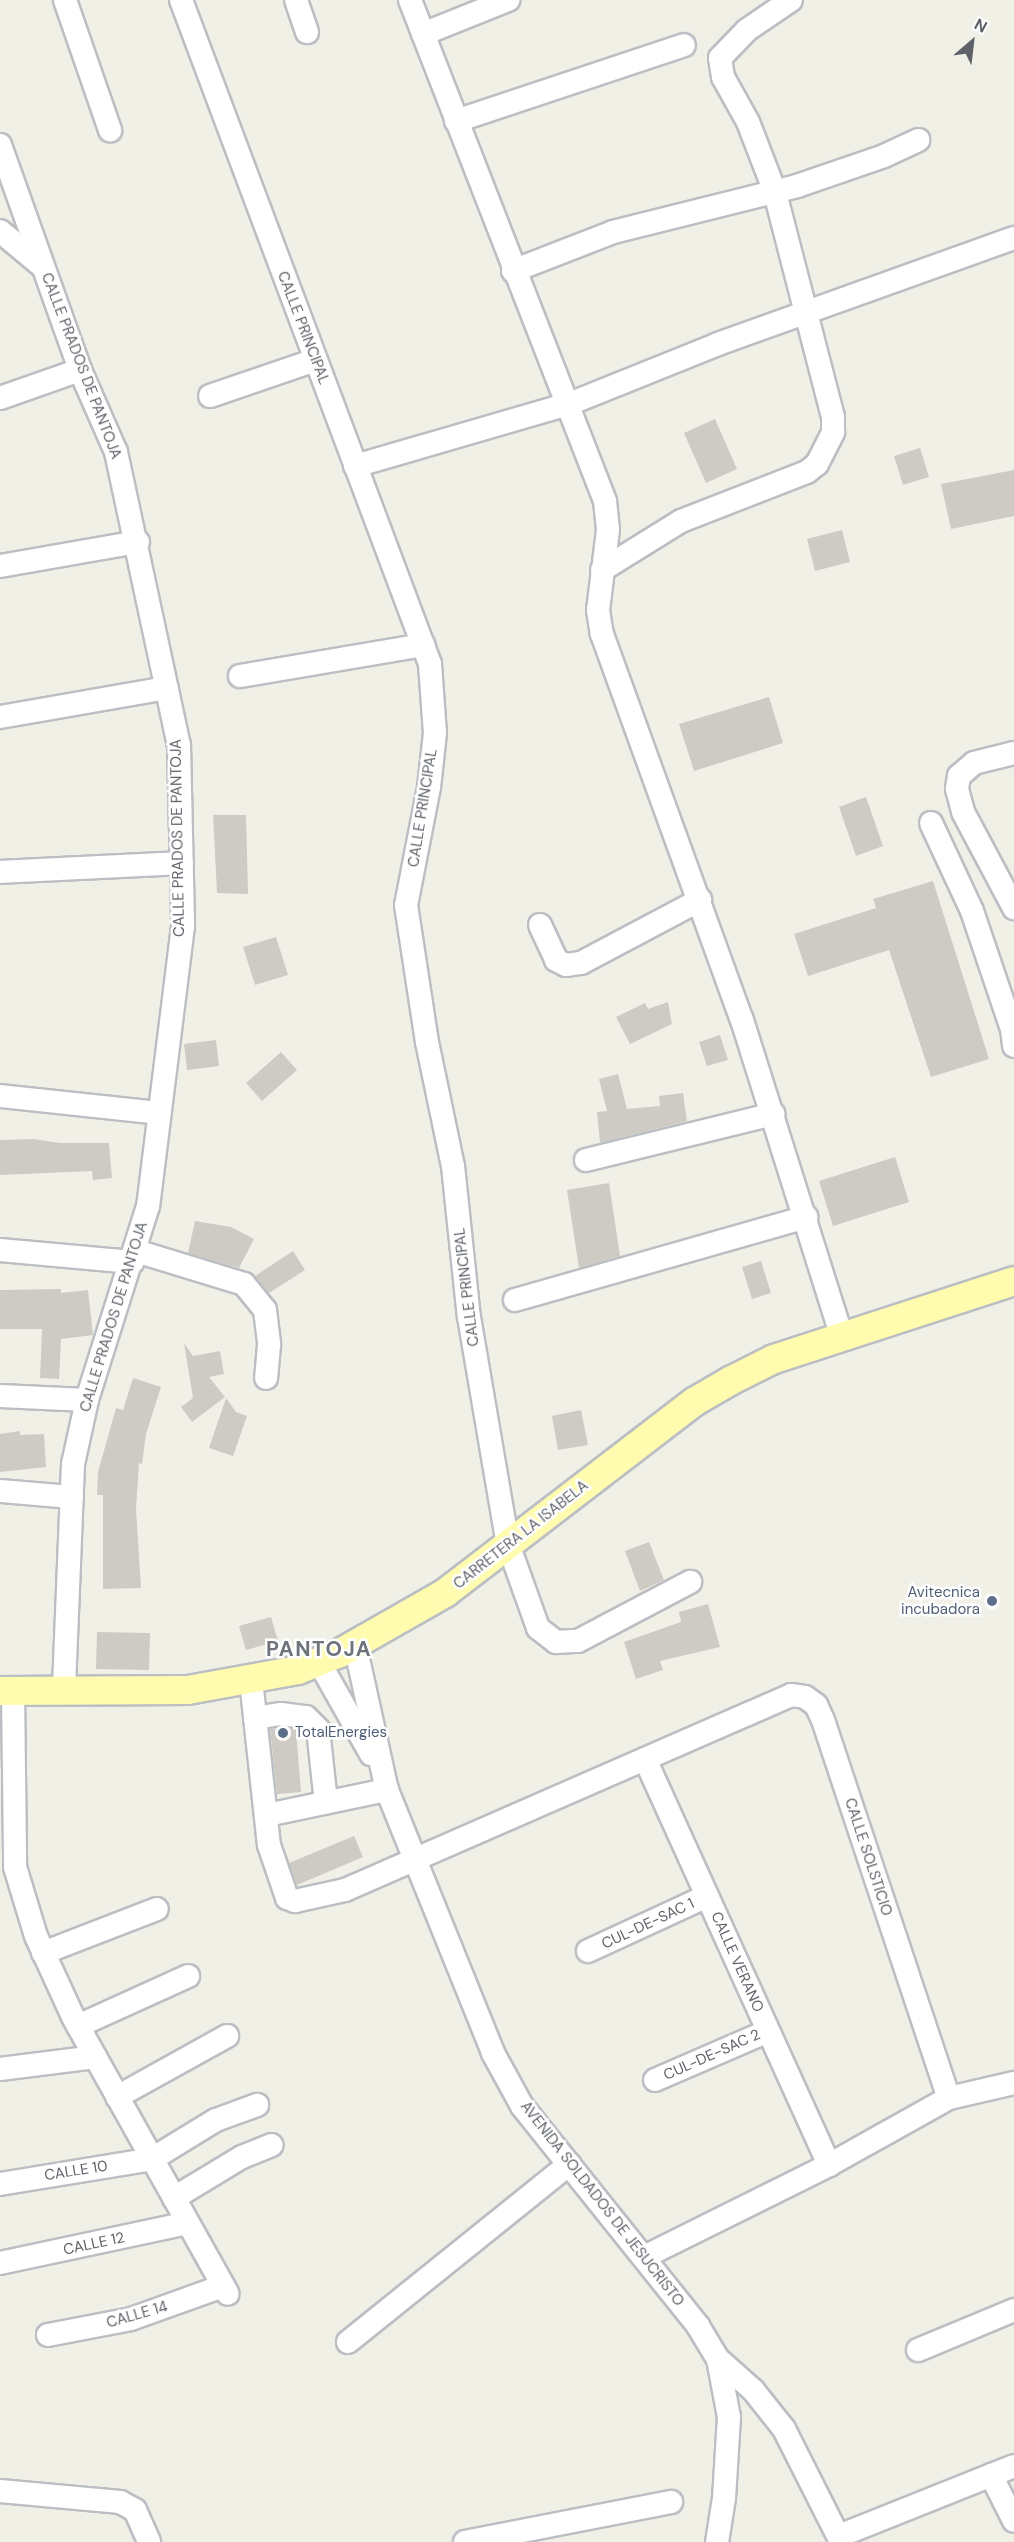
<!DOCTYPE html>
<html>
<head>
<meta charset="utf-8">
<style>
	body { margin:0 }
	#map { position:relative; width:1014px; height:2542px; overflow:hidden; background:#f1f0e7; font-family:"DM Sans",sans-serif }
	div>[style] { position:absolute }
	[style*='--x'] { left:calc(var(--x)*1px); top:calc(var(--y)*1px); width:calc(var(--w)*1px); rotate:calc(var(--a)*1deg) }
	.building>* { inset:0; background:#cdcbc3 }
	.roads { filter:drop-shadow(2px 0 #bbbec3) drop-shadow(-2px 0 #bbbec3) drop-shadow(0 2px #bbbec3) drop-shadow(0 -2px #bbbec3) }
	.minor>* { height:22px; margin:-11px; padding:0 11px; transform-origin:11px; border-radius:11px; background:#fff }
	.major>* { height:28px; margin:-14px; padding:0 14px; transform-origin:14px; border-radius:14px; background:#fffbaf }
	.dots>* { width:16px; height:16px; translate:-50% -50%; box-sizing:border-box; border:3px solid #fff; border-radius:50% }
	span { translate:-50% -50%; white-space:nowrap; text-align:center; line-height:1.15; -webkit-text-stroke:5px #fff; paint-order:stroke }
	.street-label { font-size:15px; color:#5e6268 }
	.service-label { font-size:15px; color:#4e5e75 }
	.right { translate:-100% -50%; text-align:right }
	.left { translate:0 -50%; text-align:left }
	.district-label { font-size:21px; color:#6f737a; font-weight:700; letter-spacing:1.5px }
	.north { position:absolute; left:942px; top:12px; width:60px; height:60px; -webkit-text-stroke:4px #fff; paint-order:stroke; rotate:28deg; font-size:16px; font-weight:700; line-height:24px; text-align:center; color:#5e6268 }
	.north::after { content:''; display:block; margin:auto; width:21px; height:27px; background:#5e6268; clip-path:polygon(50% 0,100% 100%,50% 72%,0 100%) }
</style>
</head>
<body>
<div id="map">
	<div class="building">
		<i style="clip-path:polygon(715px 419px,737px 469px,706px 483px,684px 433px)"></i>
		<i style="clip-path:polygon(920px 448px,929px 477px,903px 485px,894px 456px)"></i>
		<i style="clip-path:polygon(1014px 470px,1014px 516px,951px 529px,941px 484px)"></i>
		<i style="clip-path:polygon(842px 530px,850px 562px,815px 571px,807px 539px)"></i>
		<i style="clip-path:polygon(769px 697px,783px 743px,694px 771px,679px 724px)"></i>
		<i style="clip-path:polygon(866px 797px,883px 846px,856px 856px,839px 807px)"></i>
		<i style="clip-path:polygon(213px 815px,246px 815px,248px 894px,217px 893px)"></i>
		<i style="clip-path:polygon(933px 881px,989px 1059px,931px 1077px,889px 950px,808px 976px,794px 934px,876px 908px,873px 899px)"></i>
		<i style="clip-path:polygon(276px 937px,288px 975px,255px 985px,243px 947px)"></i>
		<i style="clip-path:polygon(668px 1002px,672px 1024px,630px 1044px,616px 1017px,645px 1003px,648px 1009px)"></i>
		<i style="clip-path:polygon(720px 1035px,728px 1060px,707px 1066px,699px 1042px)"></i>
		<i style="clip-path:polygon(216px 1040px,219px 1066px,187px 1070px,184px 1044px)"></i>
		<i style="clip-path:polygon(281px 1052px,297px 1070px,262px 1101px,246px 1083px)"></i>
		<i style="clip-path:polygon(618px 1074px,627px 1109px,660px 1106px,659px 1096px,683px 1093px,687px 1121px,600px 1143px,597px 1112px,607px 1111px,599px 1079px)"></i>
		<i style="clip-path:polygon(33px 1139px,60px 1143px,109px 1143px,112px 1178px,93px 1180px,92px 1171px,0 1175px,0 1140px)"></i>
		<i style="clip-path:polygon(895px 1157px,909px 1202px,833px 1226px,819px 1181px)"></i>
		<i style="clip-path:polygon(609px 1183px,620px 1256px,579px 1268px,567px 1190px)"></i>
		<i style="clip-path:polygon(195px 1221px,231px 1227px,254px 1239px,239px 1268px,188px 1253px)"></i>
		<i style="clip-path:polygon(293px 1251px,305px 1270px,269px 1293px,255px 1276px)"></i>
		<i style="clip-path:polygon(761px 1261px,771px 1293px,752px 1299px,742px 1267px)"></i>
		<i style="clip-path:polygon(61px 1289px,61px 1293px,88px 1290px,93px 1335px,61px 1339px,59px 1379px,40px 1378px,42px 1329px,0 1329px,0 1290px)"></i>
		<i style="clip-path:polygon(184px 1343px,193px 1356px,220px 1351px,224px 1374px,209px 1377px,225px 1397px,192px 1422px,181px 1407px,193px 1398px)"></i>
		<i style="clip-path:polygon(133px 1378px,161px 1387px,146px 1434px,142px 1464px,139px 1463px,136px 1509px,141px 1588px,103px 1589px,103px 1495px,97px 1495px,98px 1472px,116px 1408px,123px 1410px)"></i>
		<i style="clip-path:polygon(226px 1398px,236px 1412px,247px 1416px,233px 1456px,209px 1448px)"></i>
		<i style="clip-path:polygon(581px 1410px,588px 1445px,558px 1450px,552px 1416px)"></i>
		<i style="clip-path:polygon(20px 1431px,20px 1435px,44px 1434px,46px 1467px,0 1472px,0 1434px)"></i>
		<i style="clip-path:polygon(649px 1542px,664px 1580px,640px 1591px,625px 1551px)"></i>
		<i style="clip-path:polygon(708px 1604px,720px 1647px,660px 1661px,663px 1670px,636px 1679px,624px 1642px,681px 1622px,679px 1612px)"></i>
		<i style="clip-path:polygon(271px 1617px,278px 1641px,246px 1650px,239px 1626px)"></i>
		<i style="clip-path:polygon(97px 1632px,150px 1633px,149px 1670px,96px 1669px)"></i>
		<i style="clip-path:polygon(281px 1728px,296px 1729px,301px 1792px,277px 1794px,270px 1729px)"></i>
		<i style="clip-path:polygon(354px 1836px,363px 1857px,297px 1885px,289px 1863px)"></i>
	</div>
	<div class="roads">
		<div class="minor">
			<i style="--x:65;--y:0;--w:138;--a:70.9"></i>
			<i style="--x:181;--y:0;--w:709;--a:69.44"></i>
			<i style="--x:430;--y:664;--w:69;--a:85.9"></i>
			<i style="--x:435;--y:733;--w:54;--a:96.3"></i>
			<i style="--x:429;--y:787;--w:120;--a:101"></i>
			<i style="--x:406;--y:905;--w:139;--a:81.3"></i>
			<i style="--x:427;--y:1042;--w:127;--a:78.2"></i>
			<i style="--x:453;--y:1166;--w:152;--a:84"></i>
			<i style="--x:469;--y:1317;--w:230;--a:80.3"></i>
			<i style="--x:508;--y:1544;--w:89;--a:70.3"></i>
			<i style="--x:538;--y:1628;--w:23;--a:38"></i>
			<i style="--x:556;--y:1642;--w:22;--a:-3"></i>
			<i style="--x:578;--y:1641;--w:127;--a:-27.8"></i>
			<i style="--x:296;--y:0;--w:34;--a:71"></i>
			<i style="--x:410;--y:0;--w:538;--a:68.73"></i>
			<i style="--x:605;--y:501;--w:29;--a:84"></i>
			<i style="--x:608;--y:530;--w:81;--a:97.1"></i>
			<i style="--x:598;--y:610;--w:24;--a:81"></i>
			<i style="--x:602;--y:634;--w:411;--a:70.1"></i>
			<i style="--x:742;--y:1020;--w:332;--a:72.5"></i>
			<i style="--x:423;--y:34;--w:92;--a:-21.8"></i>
			<i style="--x:456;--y:121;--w:240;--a:-18.4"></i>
			<i style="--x:0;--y:145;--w:239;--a:70.4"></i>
			<i style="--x:80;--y:370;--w:90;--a:66.3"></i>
			<i style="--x:116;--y:452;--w:300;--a:77.9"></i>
			<i style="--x:179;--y:745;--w:181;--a:88.7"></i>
			<i style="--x:183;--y:926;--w:282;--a:97.1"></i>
			<i style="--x:148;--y:1206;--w:203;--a:107.5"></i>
			<i style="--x:87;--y:1400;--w:66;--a:102.3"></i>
			<i style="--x:73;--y:1464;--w:227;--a:92.3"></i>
			<i style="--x:0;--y:231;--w:55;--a:39.8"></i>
			<i style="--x:513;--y:271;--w:107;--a:-21.3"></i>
			<i style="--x:613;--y:232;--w:190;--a:-14"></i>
			<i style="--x:797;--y:186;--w:92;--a:-19"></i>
			<i style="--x:884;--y:156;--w:38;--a:-25"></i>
			<i style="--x:210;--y:396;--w:111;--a:-18.9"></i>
			<i style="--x:0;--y:398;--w:85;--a:-19.3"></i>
			<i style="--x:355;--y:466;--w:223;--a:-16.2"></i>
			<i style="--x:569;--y:404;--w:161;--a:-21.9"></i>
			<i style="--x:718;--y:344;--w:314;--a:-19.7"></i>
			<i style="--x:0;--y:566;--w:140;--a:-9.9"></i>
			<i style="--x:602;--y:570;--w:93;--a:-31.8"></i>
			<i style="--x:681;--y:521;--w:135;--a:-21.3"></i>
			<i style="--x:807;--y:472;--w:13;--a:-39"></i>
			<i style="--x:817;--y:464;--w:36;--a:-63"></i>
			<i style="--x:833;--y:432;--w:15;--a:-90"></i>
			<i style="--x:833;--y:417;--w:232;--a:-104.5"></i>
			<i style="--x:775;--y:192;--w:75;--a:-111.1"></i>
			<i style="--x:748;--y:122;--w:51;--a:-119.1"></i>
			<i style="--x:723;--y:77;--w:19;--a:-99"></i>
			<i style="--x:720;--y:58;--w:39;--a:-46"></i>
			<i style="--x:747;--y:30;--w:53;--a:-34.3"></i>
			<i style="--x:240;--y:676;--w:186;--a:-9.6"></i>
			<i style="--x:0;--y:717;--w:169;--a:-9.9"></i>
			<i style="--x:1014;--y:753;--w:41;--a:166"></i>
			<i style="--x:974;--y:763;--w:20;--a:139"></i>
			<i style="--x:959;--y:776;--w:13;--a:99"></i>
			<i style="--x:957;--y:789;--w:24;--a:75"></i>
			<i style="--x:963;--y:812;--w:109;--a:62"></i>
			<i style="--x:931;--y:823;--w:97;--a:65"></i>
			<i style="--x:972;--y:911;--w:125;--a:71.3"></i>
			<i style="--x:1012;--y:1029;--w:17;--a:83"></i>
			<i style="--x:0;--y:872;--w:182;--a:-2.8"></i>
			<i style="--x:540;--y:925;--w:38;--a:65"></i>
			<i style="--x:556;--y:960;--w:11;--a:27"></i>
			<i style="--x:566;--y:965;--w:15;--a:-8"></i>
			<i style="--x:581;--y:963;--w:135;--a:-27.9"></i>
			<i style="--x:0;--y:1096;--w:160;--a:6.1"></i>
			<i style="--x:586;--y:1160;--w:193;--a:-13.8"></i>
			<i style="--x:0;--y:1250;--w:133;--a:5.2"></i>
			<i style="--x:136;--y:1251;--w:113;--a:17"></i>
			<i style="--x:244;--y:1284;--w:33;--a:51"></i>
			<i style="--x:265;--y:1310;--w:35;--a:83"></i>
			<i style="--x:269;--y:1345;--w:33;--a:95"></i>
			<i style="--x:515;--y:1300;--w:303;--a:-15.9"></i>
			<i style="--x:0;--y:1396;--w:87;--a:2.6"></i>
			<i style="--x:0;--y:1491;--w:72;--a:4.8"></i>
			<i style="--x:355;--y:1645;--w:148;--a:77.6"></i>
			<i style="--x:387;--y:1790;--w:284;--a:68"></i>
			<i style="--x:493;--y:2053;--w:60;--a:61.3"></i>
			<i style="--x:522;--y:2106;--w:282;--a:51.3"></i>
			<i style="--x:698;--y:2326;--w:39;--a:59"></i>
			<i style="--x:718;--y:2359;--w:59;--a:79.3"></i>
			<i style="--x:729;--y:2417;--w:81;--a:93.5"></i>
			<i style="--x:724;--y:2498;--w:45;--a:99"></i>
			<i style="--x:319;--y:1662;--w:106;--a:60.5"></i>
			<i style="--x:251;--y:1680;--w:166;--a:83.8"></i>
			<i style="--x:269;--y:1845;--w:56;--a:71.2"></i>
			<i style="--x:287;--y:1898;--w:9;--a:21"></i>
			<i style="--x:295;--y:1901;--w:51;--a:-12.4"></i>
			<i style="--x:345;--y:1890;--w:487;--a:-23.6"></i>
			<i style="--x:791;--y:1695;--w:14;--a:8"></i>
			<i style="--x:805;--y:1697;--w:14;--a:36"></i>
			<i style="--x:816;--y:1705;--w:17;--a:65"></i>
			<i style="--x:823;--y:1720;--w:398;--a:71.6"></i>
			<i style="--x:13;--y:1691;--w:176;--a:89.3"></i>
			<i style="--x:15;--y:1867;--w:72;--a:73.1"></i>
			<i style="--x:36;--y:1936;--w:89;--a:65.4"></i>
			<i style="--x:73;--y:2017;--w:317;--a:60.8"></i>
			<i style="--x:255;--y:1718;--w:26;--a:-9"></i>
			<i style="--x:281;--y:1714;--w:25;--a:7"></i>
			<i style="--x:306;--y:1717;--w:17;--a:45"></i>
			<i style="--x:318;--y:1729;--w:74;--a:83.8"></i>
			<i style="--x:645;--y:1759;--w:446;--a:65.6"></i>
			<i style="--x:267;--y:1815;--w:123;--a:-11.8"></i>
			<i style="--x:588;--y:1951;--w:131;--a:-24.8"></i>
			<i style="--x:43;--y:1953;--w:122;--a:-21.1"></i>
			<i style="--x:78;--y:2026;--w:121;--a:-24.4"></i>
			<i style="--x:0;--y:2069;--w:96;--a:-7.2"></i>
			<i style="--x:655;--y:2080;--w:123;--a:-23.4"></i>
			<i style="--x:117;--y:2097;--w:126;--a:-29"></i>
			<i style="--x:0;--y:2184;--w:154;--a:-9.3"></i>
			<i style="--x:152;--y:2159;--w:75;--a:-31.4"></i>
			<i style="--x:216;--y:2120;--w:44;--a:-20.1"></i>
			<i style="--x:174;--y:2198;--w:79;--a:-31.1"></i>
			<i style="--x:242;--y:2157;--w:32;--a:-22"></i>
			<i style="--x:644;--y:2257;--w:207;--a:-26.4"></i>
			<i style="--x:829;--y:2165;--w:137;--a:-29.2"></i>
			<i style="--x:949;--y:2098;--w:67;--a:-13"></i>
			<i style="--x:0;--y:2263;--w:192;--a:-12"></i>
			<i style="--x:48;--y:2335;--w:85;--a:-10.9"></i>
			<i style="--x:131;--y:2319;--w:98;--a:-19.7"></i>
			<i style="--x:348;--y:2342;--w:284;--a:-38.8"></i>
			<i style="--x:918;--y:2350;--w:104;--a:-22.6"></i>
			<i style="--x:718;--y:2359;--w:47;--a:41.5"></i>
			<i style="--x:753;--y:2390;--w:50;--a:51.5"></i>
			<i style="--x:784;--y:2429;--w:127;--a:63.2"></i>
			<i style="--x:991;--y:2475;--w:51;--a:63.4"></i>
			<i style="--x:0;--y:2491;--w:121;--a:5.2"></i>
			<i style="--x:120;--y:2502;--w:17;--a:28"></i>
			<i style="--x:135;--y:2510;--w:35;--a:66"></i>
			<i style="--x:839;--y:2536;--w:188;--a:-21.8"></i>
			<i style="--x:465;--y:2542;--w:210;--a:-11"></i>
		</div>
		<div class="major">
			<i style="--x:0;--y:1691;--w:188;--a:-0.3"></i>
			<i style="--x:188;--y:1690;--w:112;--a:-10.3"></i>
			<i style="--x:298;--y:1670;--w:45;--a:-22"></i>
			<i style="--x:340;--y:1653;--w:121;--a:-29.7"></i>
			<i style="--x:445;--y:1593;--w:314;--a:-37.5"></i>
			<i style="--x:694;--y:1402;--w:42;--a:-30.3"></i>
			<i style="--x:730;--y:1381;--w:49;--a:-26.6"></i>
			<i style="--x:774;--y:1359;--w:252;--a:-18"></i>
		</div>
	</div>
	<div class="dots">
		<i style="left:992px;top:1601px;background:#5c6f8a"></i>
		<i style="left:283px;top:1733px;background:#5c6f8a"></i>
	</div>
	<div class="street-label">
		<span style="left:303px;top:328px;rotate:69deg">CALLE PRINCIPAL</span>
		<span style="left:81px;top:366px;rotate:69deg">CALLE PRADOS DE PANTOJA</span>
		<span style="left:423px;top:808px;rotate:-81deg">CALLE PRINCIPAL</span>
		<span style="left:178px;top:838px;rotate:-91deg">CALLE PRADOS DE PANTOJA</span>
		<span style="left:467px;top:1287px;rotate:-97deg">CALLE PRINCIPAL</span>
		<span style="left:114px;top:1317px;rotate:-73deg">CALLE PRADOS DE PANTOJA</span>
		<span style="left:521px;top:1535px;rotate:-38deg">CARRETERA LA ISABELA</span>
		<span style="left:868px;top:1857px;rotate:72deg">CALLE SOLSTICIO</span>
		<span style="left:648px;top:1924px;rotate:-25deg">CUL-DE-SAC 1</span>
		<span style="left:737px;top:1962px;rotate:66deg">CALLE VERANO</span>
		<span style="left:712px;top:2055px;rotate:-24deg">CUL-DE-SAC 2</span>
		<span style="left:76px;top:2171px;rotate:-9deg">CALLE 10</span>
		<span style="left:602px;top:2204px;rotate:52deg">AVENIDA SOLDADOS DE JESUCRISTO</span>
		<span style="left:94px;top:2244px;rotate:-12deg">CALLE 12</span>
		<span style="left:137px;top:2315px;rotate:-16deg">CALLE 14</span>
	</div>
	<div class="service-label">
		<span class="right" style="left:980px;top:1601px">Avitecnica<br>incubadora</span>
		<span class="left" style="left:295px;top:1733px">TotalEnergies</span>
	</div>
	<div class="district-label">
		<span style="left:319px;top:1649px">PANTOJA</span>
	</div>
	<div class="north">N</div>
</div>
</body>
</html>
